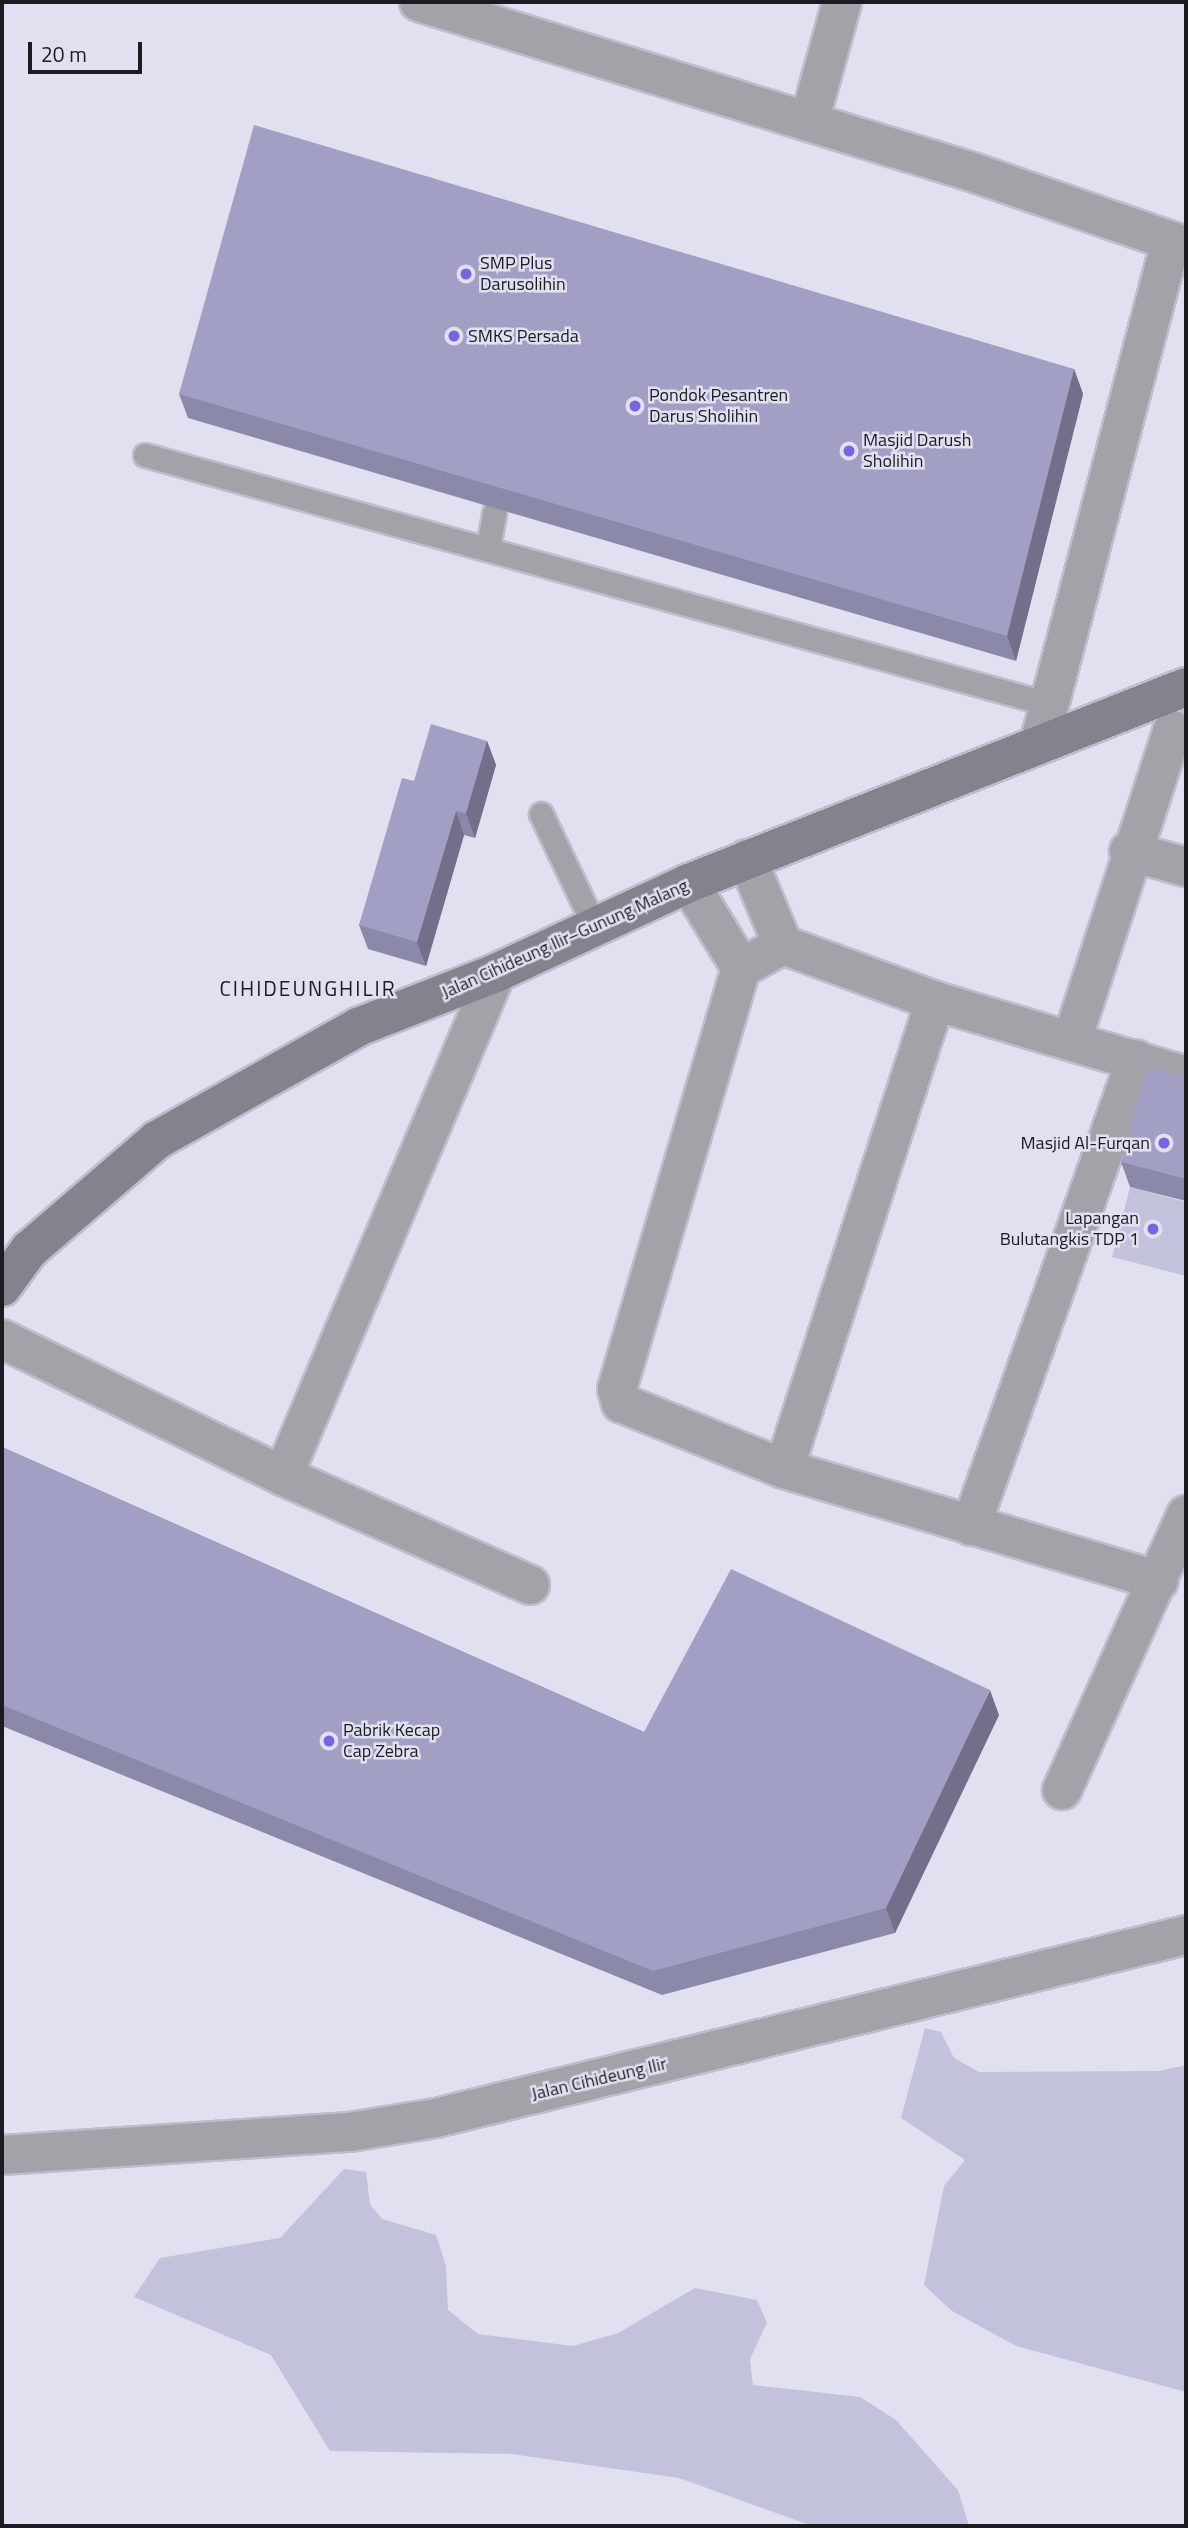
<!DOCTYPE html>
<html>
<head>
<meta charset="utf-8">
<style>
	body { margin:0 }
	#map { position:relative; width:1188px; height:2528px; overflow:hidden; background:#e1e0f1; font-family:"Titillium Web",sans-serif }
	div>[style] { position:absolute }
	[style*='--x'] { left:calc(var(--x)*1px); top:calc(var(--y)*1px); width:calc(var(--w)*1px); rotate:calc(var(--a)*1deg) }
	.green>* { inset:0; background:#c3c2dd }
	.roads { filter:drop-shadow(2px 0 #bebdcc) drop-shadow(-2px 0 #bebdcc) drop-shadow(0 2px #bebdcc) drop-shadow(0 -2px #bebdcc) }
	.lane>* { height:23px; margin:-11.5px; padding:0 11.5px; transform-origin:11.5px; border-radius:11.5px; background:#a2a2a9 }
	.street>* { height:38px; margin:-19px; padding:0 19px; transform-origin:19px; border-radius:19px; background:#a2a2a9 }
	.secondary>* { height:38px; margin:-19px; padding:0 19px; transform-origin:19px; border-radius:19px; background:#83838e }
	.wall>* { inset:0; background:#8b89a9 }
	.shaded-wall>* { inset:0; background:#716f89 }
	.building>* { inset:0; background:#a29fc4 }
	.dots>* { width:19px; height:19px; translate:-50% -50%; box-sizing:border-box; border:4px solid #e1e0f1; border-radius:50% }
	span { translate:-50% -50%; white-space:nowrap; text-align:center; line-height:1.15; -webkit-text-stroke:5px #e1e0f1; paint-order:stroke }
	.poi-label { font-size:18px; color:#1c1b21 }
	.left { translate:0 -50%; text-align:left }
	.right { translate:-100% -50%; text-align:right }
	.street-label { font-size:18px; color:#1c1b21 }
	.quarter-label { font-size:21px; color:#1c1b21; letter-spacing:2px }
	.frame { position:absolute; inset:0; border:4px solid #1c1b21; pointer-events:none }
	.scale { position:absolute; left:28px; top:42px; width:114px; height:32px; box-sizing:border-box; border:4px solid #1c1b21; border-top:0; padding-left:9px; font-size:21px; line-height:24px; white-space:nowrap; color:#1c1b21; -webkit-text-stroke:5px #e1e0f1; paint-order:stroke }
</style>
</head>
<body>
<div id="map">
	<div class="green">
		<i style="clip-path:polygon(1130px 1187px,1186px 1202px,1186px 1276px,1112px 1257px)"></i>
		<i style="clip-path:polygon(925px 2028px,941px 2032px,954px 2058px,979px 2072px,1159px 2071px,1186px 2065px,1186px 2392px,1016px 2346px,952px 2311px,924px 2285px,944px 2186px,965px 2160px,901px 2118px)"></i>
		<i style="clip-path:polygon(344px 2169px,366px 2172px,370px 2204px,382px 2219px,436px 2235px,446px 2266px,448px 2310px,478px 2334px,573px 2346px,618px 2333px,695px 2288px,757px 2300px,767px 2323px,750px 2359px,753px 2385px,860px 2397px,896px 2420px,958px 2490px,969px 2526px,812px 2526px,679px 2478px,511px 2454px,330px 2451px,271px 2355px,134px 2297px,160px 2258px,280px 2238px)"></i>
	</div>
	<div class="roads">
		<div class="lane">
			<i style="--x:145;--y:455;--w:938;--a:15.4"></i>
			<i style="--x:488;--y:548;--w:36;--a:-80"></i>
			<i style="--x:541;--y:814;--w:125;--a:64.5"></i>
		</div>
		<div class="street">
			<i style="--x:419;--y:2;--w:579;--a:17.09"></i>
			<i style="--x:972;--y:172;--w:226;--a:19.1"></i>
			<i style="--x:809;--y:122;--w:124;--a:-74.6"></i>
			<i style="--x:1039;--y:744;--w:520;--a:-75.3"></i>
			<i style="--x:1129;--y:851;--w:59;--a:15.7"></i>
			<i style="--x:747;--y:859;--w:93;--a:67.3"></i>
			<i style="--x:689;--y:883;--w:100;--a:58.5"></i>
			<i style="--x:741;--y:968;--w:439;--a:106.4"></i>
			<i style="--x:617;--y:1389;--w:15;--a:74"></i>
			<i style="--x:621;--y:1403;--w:176;--a:22"></i>
			<i style="--x:784;--y:1469;--w:391;--a:16.6"></i>
			<i style="--x:741;--y:968;--w:48;--a:-28.7"></i>
			<i style="--x:783;--y:945;--w:162;--a:20.2"></i>
			<i style="--x:935;--y:1001;--w:262;--a:16.6"></i>
			<i style="--x:1072;--y:1040;--w:326;--a:-72"></i>
			<i style="--x:2;--y:1339;--w:313;--a:26"></i>
			<i style="--x:283;--y:1476;--w:270;--a:23.8"></i>
			<i style="--x:784;--y:1469;--w:492;--a:-72.1"></i>
			<i style="--x:283;--y:1476;--w:546;--a:-67.05"></i>
			<i style="--x:971;--y:1526;--w:495;--a:-70.5"></i>
			<i style="--x:1062;--y:1790;--w:302;--a:-65.7"></i>
			<i style="--x:2;--y:2155;--w:349;--a:-3.8"></i>
			<i style="--x:350;--y:2132;--w:87;--a:-9.2"></i>
			<i style="--x:436;--y:2118;--w:772;--a:-13.71"></i>
		</div>
		<div class="secondary">
			<i style="--x:2;--y:1287;--w:46;--a:-53.9"></i>
			<i style="--x:29;--y:1250;--w:169;--a:-40.7"></i>
			<i style="--x:157;--y:1140;--w:231;--a:-29.3"></i>
			<i style="--x:358;--y:1027;--w:148;--a:-21.4"></i>
			<i style="--x:496;--y:973;--w:213;--a:-25"></i>
			<i style="--x:689;--y:883;--w:534;--a:-21.52"></i>
		</div>
	</div>
	<div class="wall">
		<i style="clip-path:polygon(1074px 369px,1083px 394px,1016px 661px,188px 418px,179px 394px)"></i>
		<i style="clip-path:polygon(487px 741px,496px 765px,475px 838px,464px 835px,426px 966px,368px 949px,359px 925px,414px 781px)"></i>
		<i style="clip-path:polygon(1186px 1077px,1186px 1201px,1130px 1187px,1121px 1162px)"></i>
		<i style="clip-path:polygon(2px 1447px,644px 1732px,999px 1715px,895px 1933px,662px 1995px,2px 1726px)"></i>
	</div>
	<div class="shaded-wall">
		<i style="clip-path:polygon(1074px 369px,1083px 394px,1016px 661px,1007px 636px)"></i>
		<i style="clip-path:polygon(487px 741px,496px 765px,475px 838px,466px 813px)"></i>
		<i style="clip-path:polygon(456px 811px,464px 835px,426px 966px,417px 942px)"></i>
		<i style="clip-path:polygon(990px 1690px,999px 1715px,895px 1933px,886px 1908px)"></i>
	</div>
	<div class="building">
		<i style="clip-path:polygon(254px 125px,1074px 369px,1007px 636px,179px 394px)"></i>
		<i style="clip-path:polygon(431px 724px,487px 741px,466px 813px,456px 811px,417px 942px,359px 925px,402px 778px,414px 781px)"></i>
		<i style="clip-path:polygon(1147px 1067px,1186px 1077px,1186px 1179px,1121px 1162px)"></i>
		<i style="clip-path:polygon(2px 1447px,644px 1732px,731px 1569px,990px 1690px,886px 1908px,653px 1971px,2px 1705px)"></i>
	</div>
	<div class="dots">
		<i style="left:466px;top:274px;background:#7963de"></i>
		<i style="left:454px;top:336px;background:#7963de"></i>
		<i style="left:635px;top:406px;background:#7963de"></i>
		<i style="left:849px;top:451px;background:#7963de"></i>
		<i style="left:1164px;top:1143px;background:#7963de"></i>
		<i style="left:1153px;top:1229px;background:#7963de"></i>
		<i style="left:329px;top:1741px;background:#7963de"></i>
	</div>
	<div class="poi-label">
		<span class="left" style="left:480px;top:274px">SMP Plus<br>Darusolihin</span>
		<span class="left" style="left:468px;top:336px">SMKS Persada</span>
		<span class="left" style="left:649px;top:406px">Pondok Pesantren<br>Darus Sholihin</span>
		<span class="left" style="left:863px;top:451px">Masjid Darush<br>Sholihin</span>
		<span class="right" style="left:1150px;top:1143px">Masjid Al-Furqan</span>
		<span class="right" style="left:1139px;top:1229px">Lapangan<br>Bulutangkis TDP 1</span>
		<span class="left" style="left:343px;top:1741px">Pabrik Kecap<br>Cap Zebra</span>
	</div>
	<div class="street-label">
		<span style="left:565px;top:939px;rotate:-24deg">Jalan Cihideung Ilir–Gunung Malang</span>
		<span style="left:599px;top:2079px;rotate:-13deg">Jalan Cihideung Ilir</span>
	</div>
	<div class="quarter-label">
		<span style="left:308px;top:988px">CIHIDEUNGHILIR</span>
	</div>
	<div class="frame"></div>
	<div class="scale">20 m</div>
</div>
</body>
</html>
